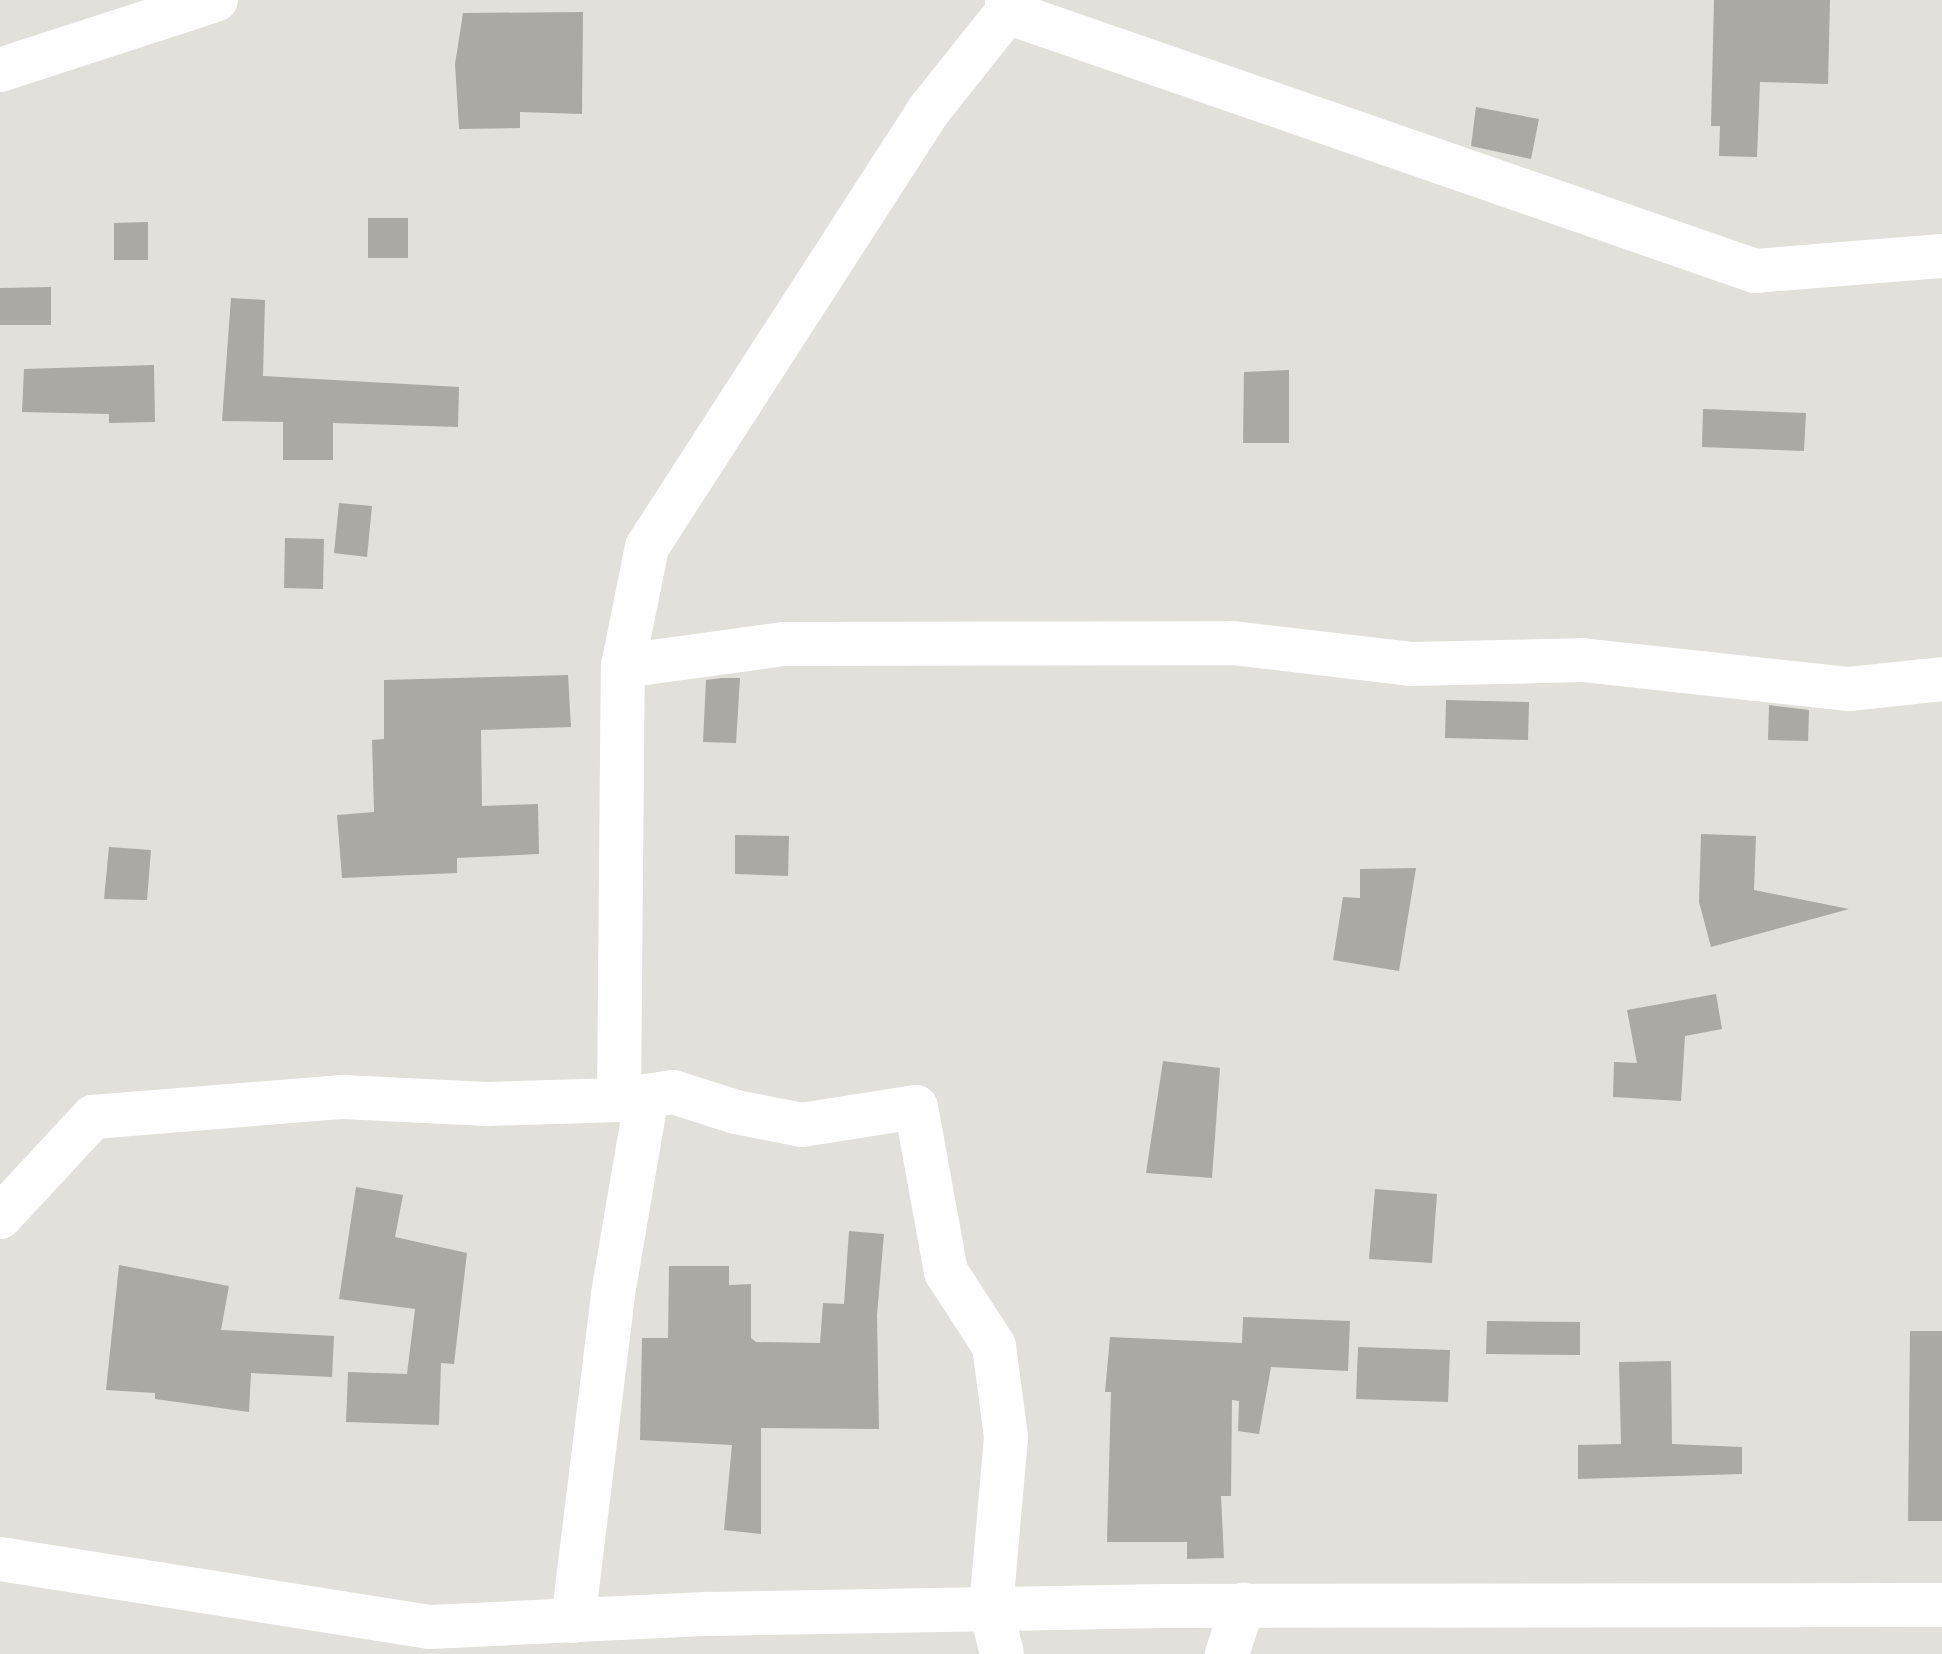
<!DOCTYPE html>
<html>
<head>
<meta charset="utf-8">
<style>
	body { margin:0 }
	#map { position:relative; width:1942px; height:1654px; overflow:hidden; background:#e1e0da; font-family:"Noto Sans",sans-serif }
	div>[style] { position:absolute }
	[style*='--x'] { left:calc(var(--x)*1px); top:calc(var(--y)*1px); width:calc(var(--w)*1px); rotate:calc(var(--a)*1deg) }
	.building>* { inset:0; background:#aaa9a3 }
	.street>* { height:44px; margin:-22px; padding:0 22px; transform-origin:22px; border-radius:22px; background:#fff }
	span { translate:-50% -50%; white-space:nowrap; text-align:center; line-height:1.15; -webkit-text-stroke:6px #efede7; paint-order:stroke }
</style>
</head>
<body>
<div id="map">
	<div class="building">
		<i style="clip-path:polygon(1714px 0,1830px 0,1828px 84px,1760px 82px,1757px 157px,1719px 156px,1720px 126px,1711px 126px)"></i>
		<i style="clip-path:polygon(583px 12px,582px 114px,520px 112px,520px 128px,459px 129px,455px 64px,463px 13px)"></i>
		<i style="clip-path:polygon(1476px 107px,1539px 119px,1531px 159px,1471px 146px)"></i>
		<i style="clip-path:polygon(368px 218px,408px 218px,408px 258px,368px 258px)"></i>
		<i style="clip-path:polygon(148px 222px,148px 260px,114px 260px,114px 223px)"></i>
		<i style="clip-path:polygon(51px 287px,51px 325px,0 325px,0 288px)"></i>
		<i style="clip-path:polygon(231px 298px,265px 300px,263px 376px,459px 387px,458px 427px,333px 423px,333px 460px,283px 460px,283px 422px,222px 421px)"></i>
		<i style="clip-path:polygon(154px 365px,155px 422px,109px 423px,109px 414px,22px 412px,24px 369px)"></i>
		<i style="clip-path:polygon(1289px 370px,1289px 443px,1243px 443px,1244px 372px)"></i>
		<i style="clip-path:polygon(1703px 409px,1806px 413px,1804px 451px,1702px 447px)"></i>
		<i style="clip-path:polygon(339px 503px,372px 506px,367px 557px,334px 553px)"></i>
		<i style="clip-path:polygon(285px 538px,324px 539px,323px 589px,284px 588px)"></i>
		<i style="clip-path:polygon(568px 675px,571px 727px,481px 730px,482px 806px,538px 804px,539px 854px,457px 858px,457px 873px,342px 878px,337px 815px,374px 812px,372px 740px,384px 739px,384px 680px)"></i>
		<i style="clip-path:polygon(722px 678px,740px 678px,736px 743px,703px 742px,706px 680px)"></i>
		<i style="clip-path:polygon(1446px 700px,1529px 702px,1528px 740px,1445px 738px)"></i>
		<i style="clip-path:polygon(1769px 705px,1809px 710px,1808px 741px,1768px 740px)"></i>
		<i style="clip-path:polygon(1701px 834px,1756px 836px,1754px 890px,1849px 909px,1711px 947px,1699px 902px)"></i>
		<i style="clip-path:polygon(735px 835px,789px 836px,788px 876px,735px 874px)"></i>
		<i style="clip-path:polygon(109px 847px,151px 850px,147px 900px,104px 899px)"></i>
		<i style="clip-path:polygon(1416px 868px,1399px 971px,1333px 960px,1343px 897px,1360px 898px,1360px 869px)"></i>
		<i style="clip-path:polygon(1716px 994px,1722px 1029px,1685px 1036px,1681px 1101px,1613px 1097px,1614px 1062px,1637px 1063px,1627px 1010px)"></i>
		<i style="clip-path:polygon(1163px 1061px,1220px 1068px,1212px 1178px,1146px 1173px)"></i>
		<i style="clip-path:polygon(356px 1187px,403px 1195px,395px 1237px,467px 1253px,454px 1364px,441px 1363px,439px 1425px,346px 1422px,348px 1372px,407px 1374px,415px 1309px,339px 1299px)"></i>
		<i style="clip-path:polygon(1375px 1189px,1437px 1194px,1432px 1263px,1369px 1259px)"></i>
		<i style="clip-path:polygon(849px 1231px,884px 1234px,877px 1315px,879px 1429px,761px 1428px,761px 1534px,724px 1530px,732px 1445px,640px 1440px,642px 1338px,668px 1338px,669px 1266px,729px 1266px,729px 1285px,751px 1284px,751px 1338px,756px 1342px,820px 1343px,823px 1303px,844px 1304px)"></i>
		<i style="clip-path:polygon(119px 1265px,229px 1286px,221px 1330px,334px 1336px,332px 1377px,251px 1373px,249px 1412px,155px 1399px,155px 1393px,106px 1390px)"></i>
		<i style="clip-path:polygon(1243px 1317px,1350px 1321px,1348px 1371px,1271px 1367px,1259px 1434px,1238px 1431px,1239px 1401px,1232px 1400px,1231px 1496px,1221px 1496px,1224px 1558px,1187px 1559px,1187px 1542px,1107px 1542px,1111px 1392px,1105px 1392px,1110px 1337px,1242px 1343px)"></i>
		<i style="clip-path:polygon(1487px 1321px,1580px 1322px,1580px 1355px,1486px 1354px)"></i>
		<i style="clip-path:polygon(1910px 1331px,1942px 1331px,1942px 1521px,1908px 1521px)"></i>
		<i style="clip-path:polygon(1358px 1347px,1450px 1350px,1448px 1402px,1356px 1399px)"></i>
		<i style="clip-path:polygon(1671px 1361px,1672px 1444px,1742px 1447px,1742px 1474px,1578px 1479px,1578px 1445px,1621px 1444px,1619px 1362px)"></i>
	</div>
	<div class="street">
		<i style="--x:1007;--y:12;--w:792;--a:19.1"></i>
		<i style="--x:1755;--y:271;--w:188;--a:-4.6"></i>
		<i style="--x:0;--y:70;--w:227;--a:-18"></i>
		<i style="--x:623;--y:666;--w:162;--a:-7.8"></i>
		<i style="--x:784;--y:644;--w:449;--a:-0.1"></i>
		<i style="--x:1233;--y:643;--w:179;--a:6.7"></i>
		<i style="--x:1411;--y:664;--w:171;--a:-1.3"></i>
		<i style="--x:1582;--y:660;--w:269;--a:6.2"></i>
		<i style="--x:1849;--y:689;--w:94;--a:-6.1"></i>
		<i style="--x:619;--y:1100;--w:55;--a:-8.4"></i>
		<i style="--x:673;--y:1092;--w:66;--a:17.6"></i>
		<i style="--x:736;--y:1112;--w:67;--a:11.1"></i>
		<i style="--x:802;--y:1125;--w:115;--a:-9"></i>
		<i style="--x:916;--y:1107;--w:168;--a:79.7"></i>
		<i style="--x:946;--y:1272;--w:88;--a:57"></i>
		<i style="--x:994;--y:1346;--w:92;--a:82.5"></i>
		<i style="--x:1006;--y:1437;--w:173;--a:95"></i>
		<i style="--x:991;--y:1609;--w:46;--a:76.3"></i>
		<i style="--x:0;--y:1217;--w:137;--a:-47.1"></i>
		<i style="--x:93;--y:1117;--w:251;--a:-4.6"></i>
		<i style="--x:343;--y:1097;--w:144;--a:2.8"></i>
		<i style="--x:487;--y:1104;--w:132;--a:-1.7"></i>
		<i style="--x:619;--y:1100;--w:434;--a:-89.5"></i>
		<i style="--x:623;--y:666;--w:121;--a:-78.6"></i>
		<i style="--x:647;--y:547;--w:520;--a:-57.17"></i>
		<i style="--x:929;--y:110;--w:125;--a:-51.5"></i>
		<i style="--x:1007;--y:12;--w:12;--a:-90"></i>
		<i style="--x:0;--y:1559;--w:435;--a:9"></i>
		<i style="--x:430;--y:1627;--w:280;--a:-2.7"></i>
		<i style="--x:710;--y:1614;--w:453;--a:-1"></i>
		<i style="--x:1163;--y:1606;--w:779;--a:-0.07"></i>
		<i style="--x:573;--y:1621;--w:329;--a:-83"></i>
		<i style="--x:613;--y:1294;--w:201;--a:-80.3"></i>
		<i style="--x:1227;--y:1654;--w:52;--a:-71.9"></i>
	</div>
</div>
</body>
</html>
